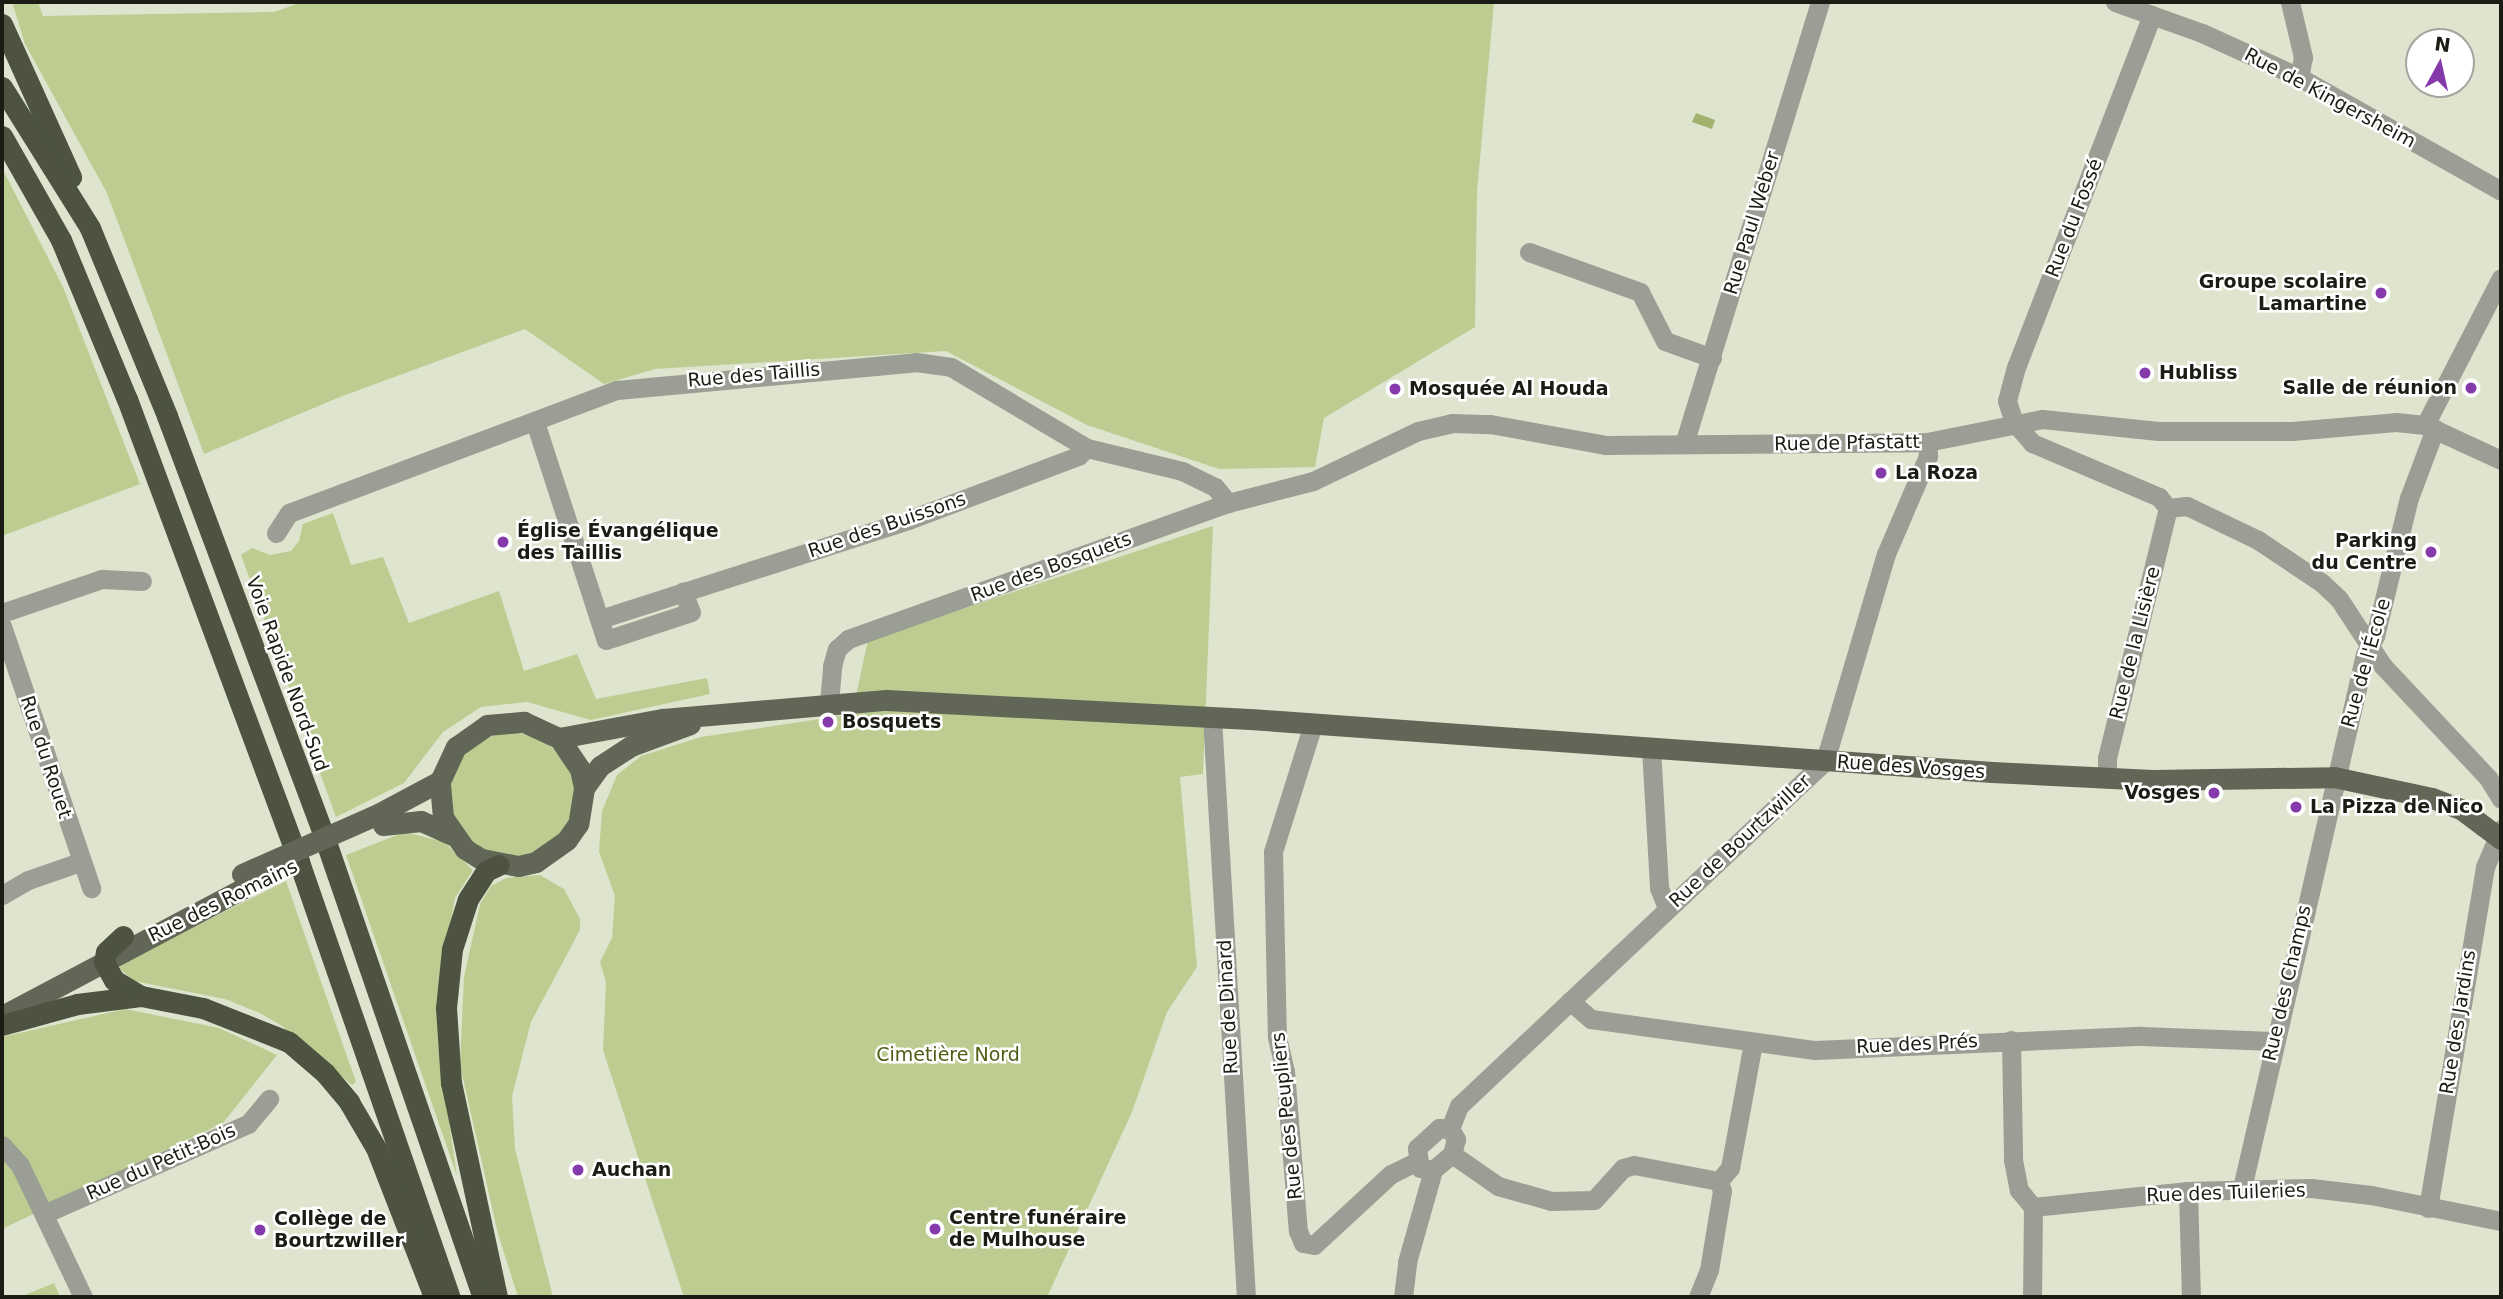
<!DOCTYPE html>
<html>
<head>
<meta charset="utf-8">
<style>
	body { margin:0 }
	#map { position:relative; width:2503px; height:1299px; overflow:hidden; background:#dee4ce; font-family:"DejaVu Sans",sans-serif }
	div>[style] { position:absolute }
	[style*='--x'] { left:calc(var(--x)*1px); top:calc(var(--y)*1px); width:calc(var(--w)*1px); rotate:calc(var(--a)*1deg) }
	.green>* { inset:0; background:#bdcd92 }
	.round { border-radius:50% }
	.water>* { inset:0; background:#a1b26f }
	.minor>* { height:19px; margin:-9.5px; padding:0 9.5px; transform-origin:9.5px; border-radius:9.5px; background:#9b9e94 }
	.major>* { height:21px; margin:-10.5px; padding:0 10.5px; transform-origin:10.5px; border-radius:10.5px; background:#626656 }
	.highway>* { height:21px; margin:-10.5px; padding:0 10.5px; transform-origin:10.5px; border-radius:10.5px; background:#4d5340 }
	.major-bridge>* { height:21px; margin:-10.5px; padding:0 10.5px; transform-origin:10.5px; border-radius:10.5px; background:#626656 }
	.dots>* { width:19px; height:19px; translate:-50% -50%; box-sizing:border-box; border:4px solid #fff; border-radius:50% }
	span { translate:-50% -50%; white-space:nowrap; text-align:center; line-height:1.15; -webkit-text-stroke:5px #fff; paint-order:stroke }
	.street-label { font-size:19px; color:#1b1d15 }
	.poi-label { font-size:19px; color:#1b1d15; font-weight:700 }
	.right { translate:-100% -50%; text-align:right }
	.left { translate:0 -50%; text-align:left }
	.park-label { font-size:19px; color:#4f5d12 }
	.frame { position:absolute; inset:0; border:4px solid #1b1d15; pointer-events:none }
	.north { position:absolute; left:2405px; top:28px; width:70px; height:70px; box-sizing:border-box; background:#fff; border:2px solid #a4a5a1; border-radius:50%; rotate:8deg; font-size:19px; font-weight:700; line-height:28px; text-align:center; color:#1b1d15 }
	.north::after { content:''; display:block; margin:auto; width:24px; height:32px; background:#853aac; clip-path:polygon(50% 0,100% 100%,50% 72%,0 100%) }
</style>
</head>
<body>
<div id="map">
	<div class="green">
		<i style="clip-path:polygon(12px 2px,38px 2px,43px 16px,274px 12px,302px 2px,1494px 2px,1477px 192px,1475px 327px,1324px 418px,1315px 467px,1219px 469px,1087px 425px,946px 351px,655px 369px,604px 384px,525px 329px,340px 397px,204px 454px,107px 193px,25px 44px)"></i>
		<i style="clip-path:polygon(2px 168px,63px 287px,140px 484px,2px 536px)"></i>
		<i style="clip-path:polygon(333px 513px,351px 565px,383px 557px,409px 623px,499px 591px,524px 671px,577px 654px,596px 699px,707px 678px,710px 694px,591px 720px,527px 702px,481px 707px,443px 732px,404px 783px,336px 817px,241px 555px,252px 548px,270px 555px,291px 551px,299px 541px,303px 524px)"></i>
		<i style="clip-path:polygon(1213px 526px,1203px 774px,1180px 777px,1197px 967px,1167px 1012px,1132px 1112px,1047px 1297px,684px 1297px,603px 1050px,606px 982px,600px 962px,612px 938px,615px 896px,599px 852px,602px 811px,617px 775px,641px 756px,701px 737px,852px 714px,868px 640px)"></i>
		<i class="round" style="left:450px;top:733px;width:124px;height:124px"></i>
		<i style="clip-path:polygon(405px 832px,444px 842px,473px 870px,455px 898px,447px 940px,445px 1094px,457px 1176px,346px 855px)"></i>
		<i style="clip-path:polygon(540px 875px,564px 889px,580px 919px,580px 930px,531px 1022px,512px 1096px,515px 1149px,553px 1297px,518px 1297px,498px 1234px,460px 1065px,464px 977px,480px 904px,491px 886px,506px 878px)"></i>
		<i style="clip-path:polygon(286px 881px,356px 1082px,352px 1085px,282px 1026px,260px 1013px,225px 999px,134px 981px,120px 969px,121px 963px)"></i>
		<i style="clip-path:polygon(125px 1009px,219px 1028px,277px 1055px,223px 1123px,2px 1229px,2px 1037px)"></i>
		<i style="clip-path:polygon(54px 1283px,60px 1297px,20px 1297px)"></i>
	</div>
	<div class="water">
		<i style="clip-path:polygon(1696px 113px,1715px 120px,1712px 129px,1692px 122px)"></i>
	</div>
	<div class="minor">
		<i style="--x:2115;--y:2;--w:92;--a:19.6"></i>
		<i style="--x:2202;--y:33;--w:107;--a:24.4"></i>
		<i style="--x:2299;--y:77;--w:232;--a:29.4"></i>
		<i style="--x:2290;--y:2;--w:57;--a:76.7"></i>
		<i style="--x:2303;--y:57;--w:20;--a:101"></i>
		<i style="--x:2152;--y:15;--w:377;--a:111.1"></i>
		<i style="--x:2016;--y:367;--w:35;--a:105"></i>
		<i style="--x:2007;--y:401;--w:22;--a:72"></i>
		<i style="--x:2014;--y:422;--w:28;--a:49"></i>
		<i style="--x:2032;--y:443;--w:138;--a:23"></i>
		<i style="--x:2159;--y:497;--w:14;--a:51"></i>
		<i style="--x:1529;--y:252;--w:118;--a:19.8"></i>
		<i style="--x:1640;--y:292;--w:55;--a:63"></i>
		<i style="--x:1665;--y:341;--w:50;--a:19.9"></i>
		<i style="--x:535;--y:422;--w:229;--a:72"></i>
		<i style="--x:606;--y:640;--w:89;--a:-18.2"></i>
		<i style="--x:691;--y:612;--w:22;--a:-112"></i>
		<i style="--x:2425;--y:425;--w:165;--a:-62.7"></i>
		<i style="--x:1684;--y:444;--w:462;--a:-72.9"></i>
		<i style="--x:2168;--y:508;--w:19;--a:-6"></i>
		<i style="--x:2187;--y:506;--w:79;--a:25.6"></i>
		<i style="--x:2258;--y:540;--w:77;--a:33.9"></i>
		<i style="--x:2322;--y:583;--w:23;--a:43"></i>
		<i style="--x:2339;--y:599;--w:80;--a:56.7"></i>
		<i style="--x:2383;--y:666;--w:154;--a:46.8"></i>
		<i style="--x:2488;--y:778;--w:25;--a:58"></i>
		<i style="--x:276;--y:533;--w:24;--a:-57"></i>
		<i style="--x:289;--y:513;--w:350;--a:-20.6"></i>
		<i style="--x:617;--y:390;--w:300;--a:-5.3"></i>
		<i style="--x:916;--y:362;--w:35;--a:8"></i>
		<i style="--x:951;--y:367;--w:158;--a:30.8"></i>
		<i style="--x:1087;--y:448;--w:98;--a:13.6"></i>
		<i style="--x:1182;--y:471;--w:37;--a:26"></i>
		<i style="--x:1215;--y:487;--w:21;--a:51"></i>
		<i style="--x:2;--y:613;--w:106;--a:-18.8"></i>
		<i style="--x:102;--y:579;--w:40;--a:2.9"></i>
		<i style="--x:600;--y:619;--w:324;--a:-17.8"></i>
		<i style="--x:908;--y:520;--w:182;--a:-20.6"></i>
		<i style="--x:1078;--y:456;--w:12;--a:-42"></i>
		<i style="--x:2;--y:626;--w:277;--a:71.2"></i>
		<i style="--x:829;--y:703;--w:37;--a:-85"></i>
		<i style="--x:832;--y:666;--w:18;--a:-74"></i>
		<i style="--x:837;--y:649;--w:15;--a:-42"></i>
		<i style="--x:848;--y:639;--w:404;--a:-19.7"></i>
		<i style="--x:1228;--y:503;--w:88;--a:-14.5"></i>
		<i style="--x:1313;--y:481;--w:116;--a:-25.5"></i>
		<i style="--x:1418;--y:431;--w:35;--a:-13"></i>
		<i style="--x:1452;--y:423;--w:38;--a:2"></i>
		<i style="--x:1490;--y:424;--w:117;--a:10.3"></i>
		<i style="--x:1605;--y:445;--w:322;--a:-0.5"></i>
		<i style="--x:1927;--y:442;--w:117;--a:-11.3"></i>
		<i style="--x:2042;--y:419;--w:117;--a:5.9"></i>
		<i style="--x:2158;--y:431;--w:134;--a:0"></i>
		<i style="--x:2292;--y:431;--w:104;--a:-4.9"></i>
		<i style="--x:2396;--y:422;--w:29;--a:6"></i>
		<i style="--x:2425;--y:425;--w:84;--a:24.7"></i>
		<i style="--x:1212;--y:717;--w:581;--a:86.65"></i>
		<i style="--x:1313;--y:724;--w:134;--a:107.4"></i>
		<i style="--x:1273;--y:852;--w:185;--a:88.8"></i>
		<i style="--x:1277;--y:1037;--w:35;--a:77"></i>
		<i style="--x:1285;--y:1071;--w:161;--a:85.4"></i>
		<i style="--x:1298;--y:1231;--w:13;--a:67"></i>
		<i style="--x:1303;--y:1243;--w:11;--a:10"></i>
		<i style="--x:1314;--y:1245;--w:105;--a:-42.7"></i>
		<i style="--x:1391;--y:1174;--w:28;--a:-26"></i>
		<i style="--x:1651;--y:748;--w:140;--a:86.7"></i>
		<i style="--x:1659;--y:888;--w:22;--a:68"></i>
		<i style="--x:2107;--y:778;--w:20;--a:-90"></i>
		<i style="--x:2107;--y:758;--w:257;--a:-76.3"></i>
		<i style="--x:2;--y:895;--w:30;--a:-30"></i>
		<i style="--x:28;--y:880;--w:55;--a:-19.1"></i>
		<i style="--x:1570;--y:1001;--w:28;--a:41"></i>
		<i style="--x:1591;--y:1019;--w:226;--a:7.9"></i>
		<i style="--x:1815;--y:1050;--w:326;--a:-2.5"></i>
		<i style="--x:2141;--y:1036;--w:132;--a:2.2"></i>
		<i style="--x:2011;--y:1040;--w:120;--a:89"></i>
		<i style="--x:2013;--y:1160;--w:31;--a:79"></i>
		<i style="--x:2019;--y:1190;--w:22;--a:51"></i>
		<i style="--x:2033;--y:1207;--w:90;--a:90.6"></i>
		<i style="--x:1439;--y:1128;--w:11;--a:5"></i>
		<i style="--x:1450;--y:1129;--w:12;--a:59"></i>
		<i style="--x:1456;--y:1139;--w:16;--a:105"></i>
		<i style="--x:1452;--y:1154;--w:25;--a:140"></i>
		<i style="--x:1433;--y:1170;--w:13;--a:-171"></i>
		<i style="--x:1420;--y:1168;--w:20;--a:-99"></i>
		<i style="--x:1417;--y:1148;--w:30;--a:-42"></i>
		<i style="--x:1450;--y:1129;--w:25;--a:-69"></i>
		<i style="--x:1459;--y:1106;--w:503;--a:-43.31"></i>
		<i style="--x:1825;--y:761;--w:216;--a:-73.6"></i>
		<i style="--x:1886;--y:554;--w:107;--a:-66.8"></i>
		<i style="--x:1928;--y:456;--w:14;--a:-94"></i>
		<i style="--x:2;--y:1145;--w:27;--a:48"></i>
		<i style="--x:20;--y:1165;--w:146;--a:64.5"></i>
		<i style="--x:1452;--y:1154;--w:56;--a:34.8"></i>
		<i style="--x:1498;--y:1186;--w:55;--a:15.8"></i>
		<i style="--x:1551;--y:1201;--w:43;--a:-1.3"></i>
		<i style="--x:1594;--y:1200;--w:43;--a:-47.8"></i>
		<i style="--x:1623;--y:1168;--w:11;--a:-15"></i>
		<i style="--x:1634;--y:1165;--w:86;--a:10.7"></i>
		<i style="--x:1719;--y:1181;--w:17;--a:-50"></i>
		<i style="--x:1730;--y:1168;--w:127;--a:-79.6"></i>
		<i style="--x:2242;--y:1188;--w:548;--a:-77.03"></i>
		<i style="--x:2365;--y:654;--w:21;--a:-61"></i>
		<i style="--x:2375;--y:636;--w:142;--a:-76.2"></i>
		<i style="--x:2409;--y:498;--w:74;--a:-69.4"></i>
		<i style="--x:2188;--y:1191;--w:106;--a:88.4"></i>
		<i style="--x:2033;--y:1207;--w:156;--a:-5.9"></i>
		<i style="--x:2188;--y:1191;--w:123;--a:-1.4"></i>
		<i style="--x:2311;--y:1188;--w:60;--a:6.7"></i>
		<i style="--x:2371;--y:1195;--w:133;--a:11.3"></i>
		<i style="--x:2428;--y:1208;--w:346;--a:-80.5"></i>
		<i style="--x:2485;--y:867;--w:41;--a:-67.2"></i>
		<i style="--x:46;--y:1213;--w:221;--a:-23.8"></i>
		<i style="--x:248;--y:1124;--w:33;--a:-50"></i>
		<i style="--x:1403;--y:1297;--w:35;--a:-83"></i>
		<i style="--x:1407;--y:1262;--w:96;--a:-74.2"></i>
		<i style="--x:1698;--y:1297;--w:29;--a:-68"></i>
		<i style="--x:1709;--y:1270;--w:80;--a:-80.7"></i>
		<i style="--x:1722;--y:1191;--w:10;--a:-107"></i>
	</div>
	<div class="major">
		<i style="--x:559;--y:738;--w:37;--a:56"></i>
		<i style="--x:580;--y:769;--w:19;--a:78"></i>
		<i style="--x:584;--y:788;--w:36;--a:99"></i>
		<i style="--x:578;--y:824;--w:19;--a:125"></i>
		<i style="--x:567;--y:840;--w:38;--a:145"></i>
		<i style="--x:536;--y:862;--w:18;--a:167"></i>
		<i style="--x:518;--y:866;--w:38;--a:-169"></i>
		<i style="--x:481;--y:859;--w:19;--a:-148"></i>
		<i style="--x:465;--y:849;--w:38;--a:-125"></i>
		<i style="--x:443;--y:818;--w:37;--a:-95"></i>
		<i style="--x:440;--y:781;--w:38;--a:-65"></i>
		<i style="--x:456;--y:747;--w:38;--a:-35"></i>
		<i style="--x:487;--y:725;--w:37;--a:-5"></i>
		<i style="--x:524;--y:722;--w:38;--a:25"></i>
		<i style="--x:559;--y:738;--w:106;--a:-10.4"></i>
		<i style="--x:663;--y:719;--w:224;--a:-4.9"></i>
		<i style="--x:886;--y:700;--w:364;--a:3"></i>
		<i style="--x:1250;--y:719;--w:744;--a:4.09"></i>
		<i style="--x:1992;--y:772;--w:160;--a:2.9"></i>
		<i style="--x:2152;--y:780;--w:182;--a:-0.9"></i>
		<i style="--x:2334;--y:777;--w:100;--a:12.1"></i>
		<i style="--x:2432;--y:798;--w:31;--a:21"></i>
		<i style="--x:2461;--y:809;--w:50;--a:36.9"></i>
		<i style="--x:584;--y:788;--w:27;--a:-54"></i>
		<i style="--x:600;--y:766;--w:37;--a:-33"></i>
		<i style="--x:631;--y:746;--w:63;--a:-20.4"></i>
		<i style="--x:378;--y:814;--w:70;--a:-28"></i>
		<i style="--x:383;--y:825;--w:38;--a:-6"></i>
		<i style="--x:421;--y:821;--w:34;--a:24"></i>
		<i style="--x:2;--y:1016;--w:278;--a:-27.9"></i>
	</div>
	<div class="highway">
		<i style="--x:2;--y:24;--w:168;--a:65.7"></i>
		<i style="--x:2;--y:87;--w:166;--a:58"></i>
		<i style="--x:90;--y:228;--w:203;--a:67.7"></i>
		<i style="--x:167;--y:416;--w:452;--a:69.5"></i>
		<i style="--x:325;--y:839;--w:484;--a:71"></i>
		<i style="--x:2;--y:136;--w:120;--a:60.4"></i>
		<i style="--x:61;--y:240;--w:172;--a:67.5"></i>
		<i style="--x:127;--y:399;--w:494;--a:69.6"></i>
		<i style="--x:299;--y:862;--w:460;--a:70.9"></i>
		<i style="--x:123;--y:936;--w:23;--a:137"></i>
		<i style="--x:106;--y:952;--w:10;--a:101"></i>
		<i style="--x:104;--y:962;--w:21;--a:61"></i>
		<i style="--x:114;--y:980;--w:31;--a:31"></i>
		<i style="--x:2;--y:1025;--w:78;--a:-15.6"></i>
		<i style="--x:77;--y:1004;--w:64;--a:-7.1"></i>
		<i style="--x:141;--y:996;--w:63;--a:11"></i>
		<i style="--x:203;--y:1008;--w:92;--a:21.6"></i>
		<i style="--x:289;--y:1042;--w:48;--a:40.7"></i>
		<i style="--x:325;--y:1073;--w:38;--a:50"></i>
		<i style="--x:349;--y:1102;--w:53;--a:59.6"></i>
		<i style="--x:376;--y:1148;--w:160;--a:68.7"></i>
		<i style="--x:497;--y:1297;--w:219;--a:-102.1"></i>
		<i style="--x:451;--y:1083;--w:75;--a:-93.8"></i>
		<i style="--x:446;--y:1008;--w:59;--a:-84.2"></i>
		<i style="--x:452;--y:949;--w:52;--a:-72.3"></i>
		<i style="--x:468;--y:899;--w:33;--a:-57"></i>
		<i style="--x:486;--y:871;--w:14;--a:-25"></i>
	</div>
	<div class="major-bridge">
		<i style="--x:242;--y:874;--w:149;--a:-23.8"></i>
	</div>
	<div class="dots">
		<i style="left:2381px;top:293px;background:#853aac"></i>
		<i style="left:2145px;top:373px;background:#853aac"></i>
		<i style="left:2471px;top:388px;background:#853aac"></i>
		<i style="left:1395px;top:389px;background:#853aac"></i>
		<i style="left:1881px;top:473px;background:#853aac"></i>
		<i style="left:503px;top:542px;background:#853aac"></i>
		<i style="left:2431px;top:552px;background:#853aac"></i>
		<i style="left:828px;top:722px;background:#853aac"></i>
		<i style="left:2214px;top:793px;background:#853aac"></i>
		<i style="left:2296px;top:807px;background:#853aac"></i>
		<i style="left:578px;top:1170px;background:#853aac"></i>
		<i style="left:935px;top:1229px;background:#853aac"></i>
		<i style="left:260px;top:1230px;background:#853aac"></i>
	</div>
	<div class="street-label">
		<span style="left:2330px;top:98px;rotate:28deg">Rue de Kingersheim</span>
		<span style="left:2074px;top:218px;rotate:-69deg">Rue du Fossé</span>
		<span style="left:1752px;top:223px;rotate:-73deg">Rue Paul Weber</span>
		<span style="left:754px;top:375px;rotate:-5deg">Rue des Taillis</span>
		<span style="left:1847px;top:443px;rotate:-1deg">Rue de Pfastatt</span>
		<span style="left:887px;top:525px;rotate:-19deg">Rue des Buissons</span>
		<span style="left:1051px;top:567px;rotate:-20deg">Rue des Bosquets</span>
		<span style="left:2135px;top:643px;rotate:-76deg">Rue de la Lisière</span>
		<span style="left:2366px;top:663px;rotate:-74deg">Rue de l'École</span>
		<span style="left:287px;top:674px;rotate:70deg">Voie Rapide Nord-Sud</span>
		<span style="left:46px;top:757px;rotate:72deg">Rue du Rouet</span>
		<span style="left:1911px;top:767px;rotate:4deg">Rue des Vosges</span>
		<span style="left:1740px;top:841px;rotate:-43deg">Rue de Bourtzwiller</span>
		<span style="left:223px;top:901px;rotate:-26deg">Rue des Romains</span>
		<span style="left:2287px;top:983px;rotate:-77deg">Rue des Champs</span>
		<span style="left:1228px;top:1007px;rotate:-93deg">Rue de Dinard</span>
		<span style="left:2458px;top:1022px;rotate:-81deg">Rue des Jardins</span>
		<span style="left:1917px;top:1044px;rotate:-3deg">Rue des Prés</span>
		<span style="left:1287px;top:1116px;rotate:-96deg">Rue des Peupliers</span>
		<span style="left:161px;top:1162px;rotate:-24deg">Rue du Petit-Bois</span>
		<span style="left:2226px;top:1193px;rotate:-2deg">Rue des Tuileries</span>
	</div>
	<div class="poi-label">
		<span class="right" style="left:2367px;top:293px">Groupe scolaire<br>Lamartine</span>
		<span class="left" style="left:2159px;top:373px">Hubliss</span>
		<span class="right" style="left:2457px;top:388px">Salle de réunion</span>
		<span class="left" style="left:1409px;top:389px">Mosquée Al Houda</span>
		<span class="left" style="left:1895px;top:473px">La Roza</span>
		<span class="left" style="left:517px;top:542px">Église Évangélique<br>des Taillis</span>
		<span class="right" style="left:2417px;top:552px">Parking<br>du Centre</span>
		<span class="left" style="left:842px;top:722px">Bosquets</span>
		<span class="right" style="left:2200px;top:793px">Vosges</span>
		<span class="left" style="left:2310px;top:807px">La Pizza de Nico</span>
		<span class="left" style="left:592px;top:1170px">Auchan</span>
		<span class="left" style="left:949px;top:1229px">Centre funéraire<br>de Mulhouse</span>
		<span class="left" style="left:274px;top:1230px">Collège de<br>Bourtzwiller</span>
	</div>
	<div class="park-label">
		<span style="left:948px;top:1055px">Cimetière Nord</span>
	</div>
	<div class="frame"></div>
	<div class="north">N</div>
</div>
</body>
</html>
